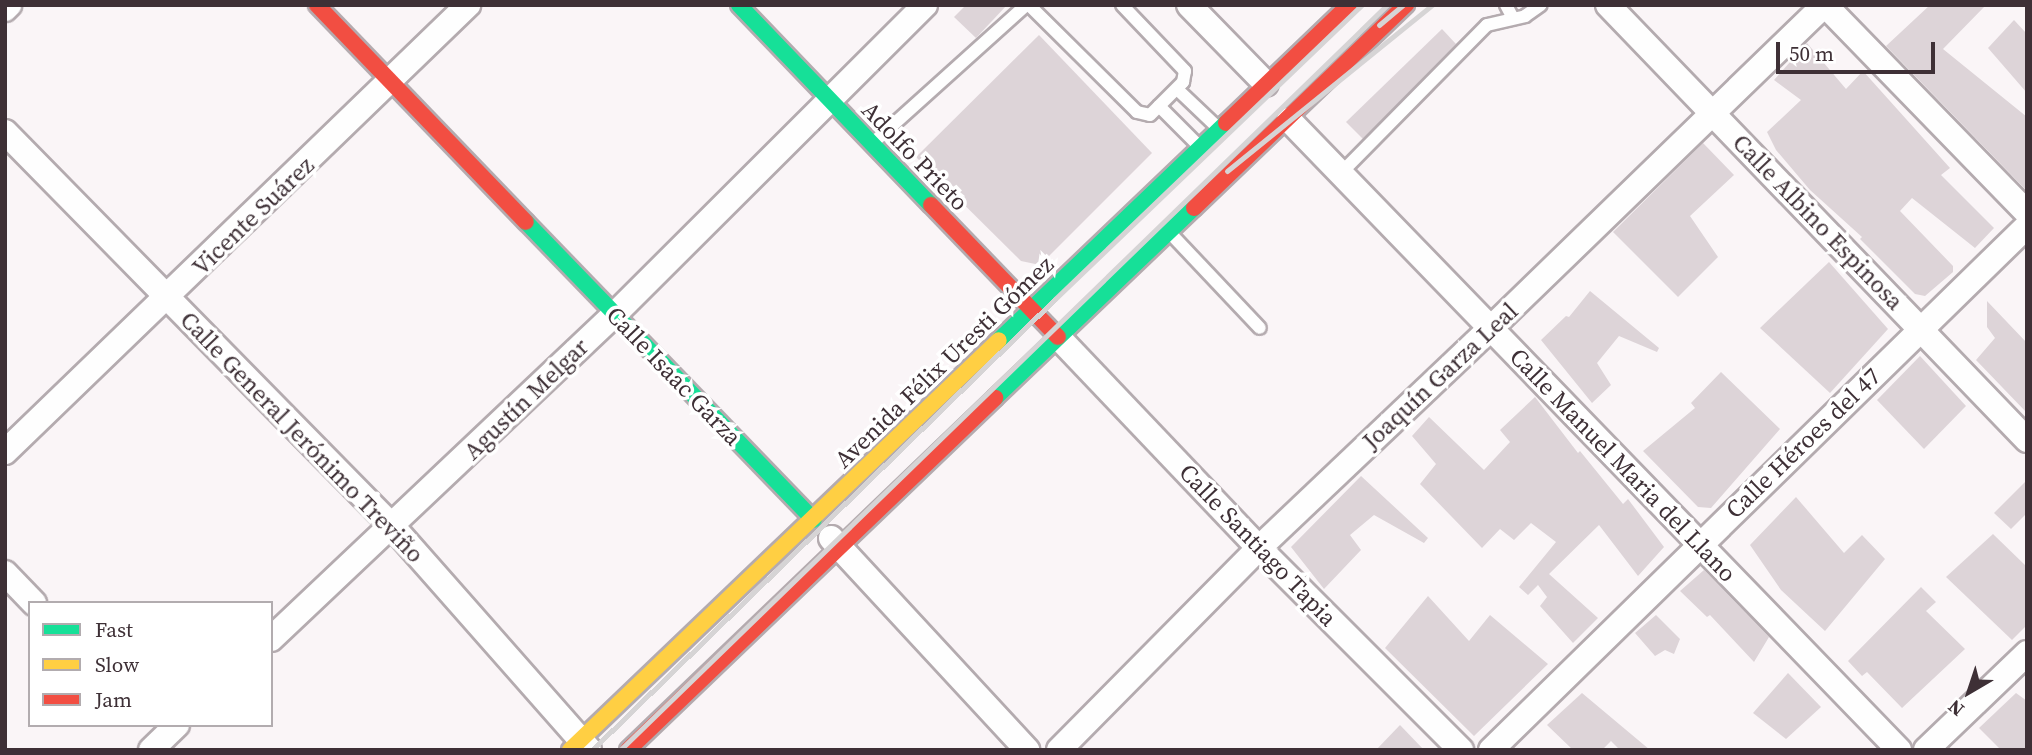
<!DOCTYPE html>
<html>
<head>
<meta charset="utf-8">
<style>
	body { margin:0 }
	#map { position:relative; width:2032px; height:755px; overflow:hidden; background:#faf5f7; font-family:"Source Serif 4",serif }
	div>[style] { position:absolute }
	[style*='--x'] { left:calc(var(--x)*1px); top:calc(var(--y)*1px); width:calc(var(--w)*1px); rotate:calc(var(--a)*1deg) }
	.building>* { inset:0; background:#ddd4d8 }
	.roads { filter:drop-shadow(2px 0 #b4abaf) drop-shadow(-2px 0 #b4abaf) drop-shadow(0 2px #b4abaf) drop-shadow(0 -2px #b4abaf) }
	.lane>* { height:12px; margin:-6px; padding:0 6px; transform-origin:6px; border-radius:6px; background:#fefefe }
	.street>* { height:24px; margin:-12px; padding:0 12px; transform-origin:12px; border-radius:12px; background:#fefefe }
	.fast>* { height:16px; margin:-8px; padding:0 8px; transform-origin:8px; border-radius:8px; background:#16e098 }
	.slow>* { height:16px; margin:-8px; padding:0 8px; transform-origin:8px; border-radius:8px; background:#ffcf43 }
	.jam>* { height:16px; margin:-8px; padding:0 8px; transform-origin:8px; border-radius:8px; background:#f24e42 }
	.rail>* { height:5px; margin:-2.5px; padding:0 2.5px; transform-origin:2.5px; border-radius:2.5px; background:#d6d4d5 }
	span { translate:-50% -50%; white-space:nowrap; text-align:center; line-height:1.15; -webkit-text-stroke:7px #fff; paint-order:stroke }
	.street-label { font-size:24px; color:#3e3036 }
	.frame { position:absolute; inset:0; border:7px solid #3e3036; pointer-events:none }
	.legend { position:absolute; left:28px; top:601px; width:245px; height:126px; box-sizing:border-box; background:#fff; border:2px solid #b2acaf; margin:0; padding:9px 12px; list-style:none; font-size:21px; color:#3e3036 }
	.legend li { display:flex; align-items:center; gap:14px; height:35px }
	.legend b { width:35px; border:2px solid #b2acaf }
	.north { position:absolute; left:1934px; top:657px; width:70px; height:70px; -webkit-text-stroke:5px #fff; paint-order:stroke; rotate:219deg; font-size:19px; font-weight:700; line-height:28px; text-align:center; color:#3e3036 }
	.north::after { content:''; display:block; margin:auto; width:24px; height:32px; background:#3e3036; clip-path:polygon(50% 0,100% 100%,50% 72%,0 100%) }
	.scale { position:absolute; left:1776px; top:42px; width:159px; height:32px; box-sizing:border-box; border:4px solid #3e3036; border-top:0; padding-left:9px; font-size:21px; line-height:24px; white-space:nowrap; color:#3e3036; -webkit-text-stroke:5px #fff; paint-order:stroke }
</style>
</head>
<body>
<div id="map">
	<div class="building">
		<i style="clip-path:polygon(966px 5px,1007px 5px,976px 38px,954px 17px)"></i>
		<i style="clip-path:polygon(1930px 5px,1986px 5px,1943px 49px,2027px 117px,2027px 191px,1886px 46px)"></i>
		<i style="clip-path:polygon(2014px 20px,2027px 34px,2027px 93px,1988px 48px)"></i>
		<i style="clip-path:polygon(1442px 29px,1456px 44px,1363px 139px,1346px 122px)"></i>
		<i style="clip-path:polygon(1039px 35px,1152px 153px,1040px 265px,1021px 261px,916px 157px)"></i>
		<i style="clip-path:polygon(1807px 43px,1846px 89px,1863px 71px,1950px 168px,1941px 175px,1994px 228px,1975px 248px,1912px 198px,1900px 211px,1953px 266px,1953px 272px,1925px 296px,1915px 294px,1860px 239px,1862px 237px,1810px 190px,1776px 150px,1767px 132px,1801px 100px,1774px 80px)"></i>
		<i style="clip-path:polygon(1703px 143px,1734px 175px,1690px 216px,1718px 257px,1678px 297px,1613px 232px)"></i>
		<i style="clip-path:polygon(1829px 262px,1888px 329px,1830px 393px,1760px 328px)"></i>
		<i style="clip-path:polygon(1590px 291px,1659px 348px,1657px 352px,1619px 336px,1597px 363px,1611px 385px,1592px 403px,1541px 340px,1566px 316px,1569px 317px)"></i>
		<i style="clip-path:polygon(1987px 301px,2027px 343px,2027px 413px,1976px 360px,1995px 338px,1987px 327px)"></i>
		<i style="clip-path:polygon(1920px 356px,1966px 406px,1924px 449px,1877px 400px)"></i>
		<i style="clip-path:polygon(1721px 372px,1780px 429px,1711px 508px,1698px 507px,1643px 451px,1695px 408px,1691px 403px)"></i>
		<i style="clip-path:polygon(1535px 397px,1578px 453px,1580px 451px,1623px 504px,1628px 499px,1664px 547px,1638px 576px,1599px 525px,1549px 574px,1598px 618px,1573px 643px,1540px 606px,1547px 597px,1538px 585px,1528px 595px,1519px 587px,1556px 542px,1531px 523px,1514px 540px,1500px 529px,1482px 548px,1420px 484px,1436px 464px,1412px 436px,1429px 417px,1484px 470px,1510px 442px,1500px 430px)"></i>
		<i style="clip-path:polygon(1361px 476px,1428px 538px,1424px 543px,1374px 515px,1350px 535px,1361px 550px,1324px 589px,1291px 547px)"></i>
		<i style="clip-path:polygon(2027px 480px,2027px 513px,2011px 529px,1994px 513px)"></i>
		<i style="clip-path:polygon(1796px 497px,1844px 553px,1862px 535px,1885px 559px,1825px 631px,1781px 590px,1750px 545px)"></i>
		<i style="clip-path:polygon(1993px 534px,2027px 567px,2027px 625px,2012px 640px,1946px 577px)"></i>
		<i style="clip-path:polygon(1704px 570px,1769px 637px,1754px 662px,1710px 615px,1707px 617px,1680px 591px)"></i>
		<i style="clip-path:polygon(1921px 587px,1936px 602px,1926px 611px,1965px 649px,1902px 708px,1867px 672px,1862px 676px,1848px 661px)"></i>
		<i style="clip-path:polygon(1428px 596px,1469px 641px,1490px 615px,1548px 664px,1474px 736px,1385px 648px)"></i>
		<i style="clip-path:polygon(1656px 615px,1680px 639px,1674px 654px,1665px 650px,1655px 656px,1635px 633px)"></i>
		<i style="clip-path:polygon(1788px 673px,1821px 707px,1786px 739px,1753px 713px)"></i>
		<i style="clip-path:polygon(1582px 693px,1650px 750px,1620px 750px,1611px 741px,1602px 750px,1573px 750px,1547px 725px)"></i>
		<i style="clip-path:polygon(2016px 693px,2027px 701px,2027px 750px,2001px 750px,1979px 728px)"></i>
		<i style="clip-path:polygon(1400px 725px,1424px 750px,1376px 750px)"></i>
	</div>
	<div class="roads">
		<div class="lane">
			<i style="--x:1029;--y:5;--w:152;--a:44.7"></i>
			<i style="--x:1137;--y:112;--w:13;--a:13"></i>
			<i style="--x:1150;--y:115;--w:47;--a:-45"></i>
			<i style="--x:1183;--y:82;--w:11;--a:-80"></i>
			<i style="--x:1185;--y:71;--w:91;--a:-133.7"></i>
			<i style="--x:1506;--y:5;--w:15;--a:62"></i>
			<i style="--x:1177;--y:89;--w:55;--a:43.5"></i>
			<i style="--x:1159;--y:106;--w:55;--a:45"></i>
			<i style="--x:875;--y:141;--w:203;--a:-42"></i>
			<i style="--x:1341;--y:173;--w:208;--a:-45.4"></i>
			<i style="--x:1487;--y:25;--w:39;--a:-13"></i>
			<i style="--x:1525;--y:16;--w:19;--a:-35"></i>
			<i style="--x:1171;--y:234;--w:129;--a:46.6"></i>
		</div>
		<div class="street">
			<i style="--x:1189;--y:5;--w:110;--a:45.7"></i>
			<i style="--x:1608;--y:5;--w:604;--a:46.07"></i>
			<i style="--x:1825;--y:5;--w:290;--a:45.8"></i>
			<i style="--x:5;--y:9;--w:6;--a:-45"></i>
			<i style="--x:1289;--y:120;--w:877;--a:45.92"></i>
			<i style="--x:5;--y:132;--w:554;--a:45.51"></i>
			<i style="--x:393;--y:527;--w:296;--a:48.6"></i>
			<i style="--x:1058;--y:337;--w:291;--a:46.4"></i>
			<i style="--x:1259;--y:548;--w:286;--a:45"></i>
			<i style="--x:5;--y:452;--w:644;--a:-43.99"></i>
			<i style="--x:831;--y:538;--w:289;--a:47.2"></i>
			<i style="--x:5;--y:573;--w:42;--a:46"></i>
			<i style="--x:271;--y:639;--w:472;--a:-43.4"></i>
			<i style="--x:614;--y:315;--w:439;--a:-44.9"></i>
			<i style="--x:151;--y:750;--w:36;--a:-44"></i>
			<i style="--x:1059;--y:750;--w:284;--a:-45.3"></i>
			<i style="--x:1259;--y:548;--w:320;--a:-43.5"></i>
			<i style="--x:1491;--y:328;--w:464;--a:-44.1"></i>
			<i style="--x:1491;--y:750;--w:750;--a:-44.35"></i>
			<i style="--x:1926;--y:750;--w:140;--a:-43.8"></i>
		</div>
		<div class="fast">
			<i style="--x:739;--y:5;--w:277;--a:46.2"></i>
			<i style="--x:526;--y:222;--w:414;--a:46"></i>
			<i style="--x:999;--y:340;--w:314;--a:-43.7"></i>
			<i style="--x:995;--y:398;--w:275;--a:-43.7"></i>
		</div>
		<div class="slow">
			<i style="--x:570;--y:750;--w:593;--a:-43.7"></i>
		</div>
		<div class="jam">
			<i style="--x:317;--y:5;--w:301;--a:46.1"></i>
			<i style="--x:1226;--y:123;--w:170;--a:-43.8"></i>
			<i style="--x:931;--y:205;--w:183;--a:46.1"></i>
			<i style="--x:1194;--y:208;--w:294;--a:-43.8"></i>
			<i style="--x:628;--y:750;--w:509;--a:-43.8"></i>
		</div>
	</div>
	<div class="rail">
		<i style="--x:1379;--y:25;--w:31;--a:-40"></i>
		<i style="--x:1227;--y:171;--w:264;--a:-39"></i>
		<i style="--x:592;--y:750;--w:646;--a:-44.25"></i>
		<i style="--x:1055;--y:299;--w:425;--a:-43.8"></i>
		<i style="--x:620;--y:750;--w:1069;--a:-44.17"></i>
	</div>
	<div class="street-label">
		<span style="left:915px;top:156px;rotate:46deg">Adolfo Prieto</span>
		<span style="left:253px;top:216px;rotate:-44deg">Vicente Suárez</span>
		<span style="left:1818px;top:222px;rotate:46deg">Calle Albino Espinosa</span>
		<span style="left:944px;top:362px;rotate:-44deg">Avenida Félix Uresti Gómez</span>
		<span style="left:674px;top:376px;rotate:46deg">Calle Isaac Garza</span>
		<span style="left:1440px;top:376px;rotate:-43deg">Joaquín Garza Leal</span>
		<span style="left:526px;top:399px;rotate:-44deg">Agustín Melgar</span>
		<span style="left:302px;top:437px;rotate:46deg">Calle General Jerónimo Treviño</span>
		<span style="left:1803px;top:443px;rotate:-44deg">Calle Héroes del 47</span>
		<span style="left:1623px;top:465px;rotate:46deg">Calle Manuel Maria del Llano</span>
		<span style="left:1258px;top:545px;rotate:46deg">Calle Santiago Tapia</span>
	</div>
	<div class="frame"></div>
	<ul class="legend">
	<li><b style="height:9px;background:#16e098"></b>Fast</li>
	<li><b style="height:9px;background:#ffcf43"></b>Slow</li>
	<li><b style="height:9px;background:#f24e42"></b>Jam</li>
	</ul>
	<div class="north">N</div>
	<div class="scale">50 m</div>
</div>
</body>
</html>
